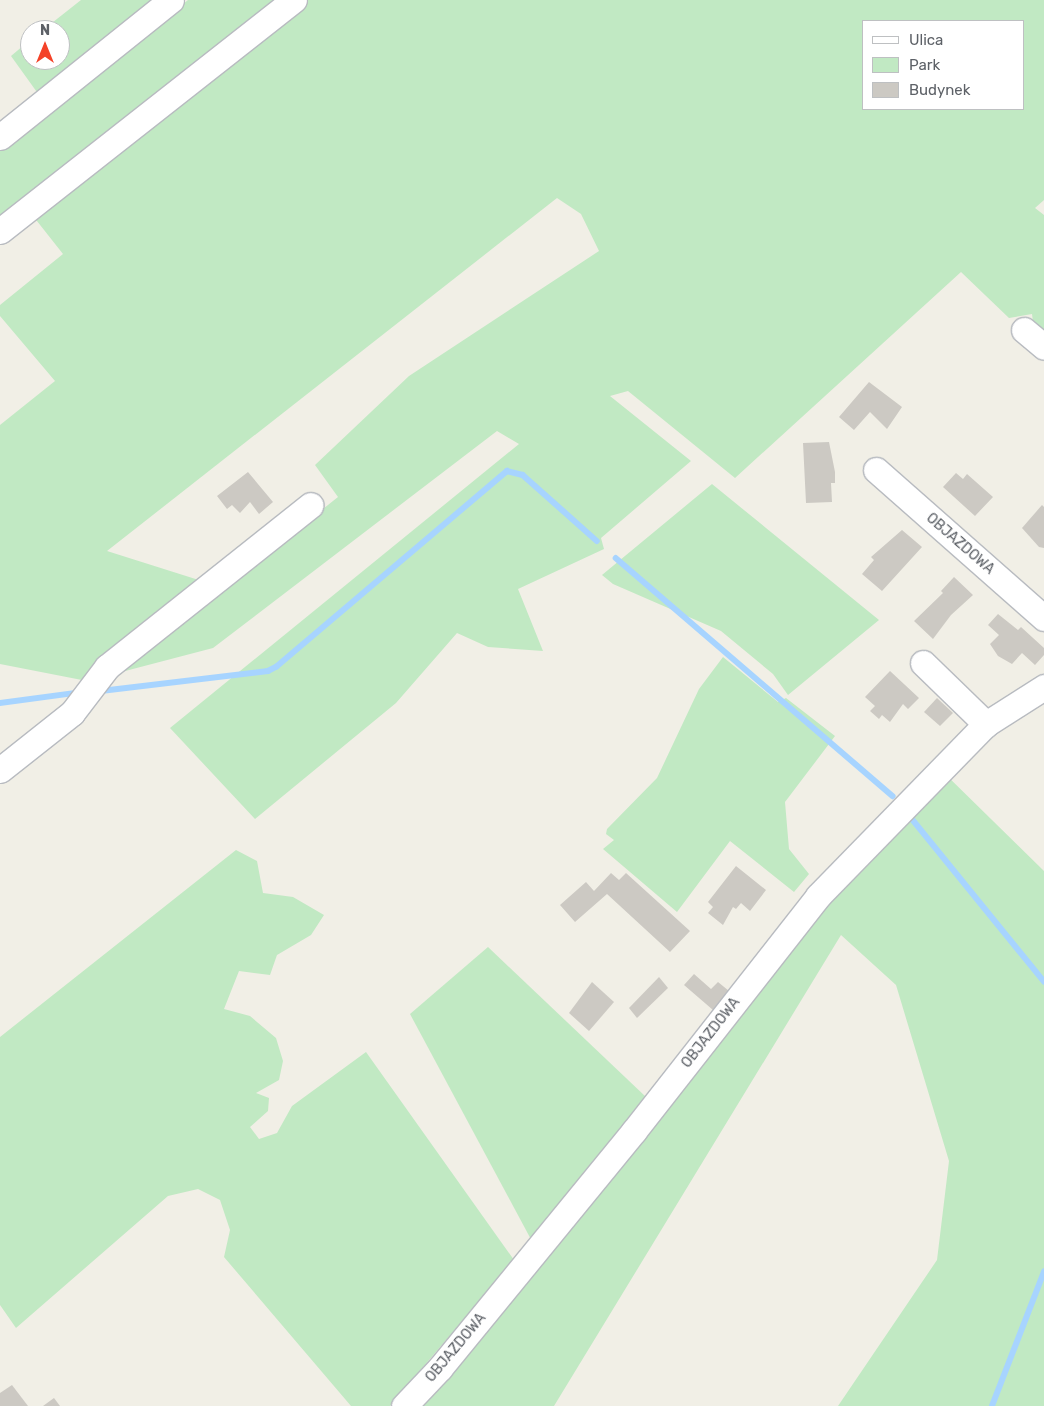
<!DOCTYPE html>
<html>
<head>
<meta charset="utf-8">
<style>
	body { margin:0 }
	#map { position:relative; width:1044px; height:1406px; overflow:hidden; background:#f1efe6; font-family:Rubik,sans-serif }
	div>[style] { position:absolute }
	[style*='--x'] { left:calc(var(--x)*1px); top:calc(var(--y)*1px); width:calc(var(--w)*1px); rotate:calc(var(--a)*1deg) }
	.green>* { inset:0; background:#c1e9c3 }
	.stream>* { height:5.5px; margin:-2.75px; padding:0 2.75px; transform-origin:2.75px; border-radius:2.75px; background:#a7d4ff }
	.building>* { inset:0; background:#ccc9c3 }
	.roads { filter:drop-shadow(1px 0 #b8bbc0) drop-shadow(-1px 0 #b8bbc0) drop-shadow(0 1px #b8bbc0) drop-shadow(0 -1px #b8bbc0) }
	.minor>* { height:25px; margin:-12.5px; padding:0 12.5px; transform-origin:12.5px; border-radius:12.5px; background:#fff }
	span { translate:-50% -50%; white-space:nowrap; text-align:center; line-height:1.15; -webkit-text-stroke:4px #fff; paint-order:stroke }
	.street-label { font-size:14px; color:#5d6167 }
	.legend { position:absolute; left:862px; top:20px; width:162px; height:90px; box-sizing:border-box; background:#fff; border:1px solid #bec0c2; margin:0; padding:6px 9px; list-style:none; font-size:15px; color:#5d6167 }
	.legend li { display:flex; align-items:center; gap:10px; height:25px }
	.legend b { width:25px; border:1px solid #bec0c2 }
	.north { position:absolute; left:20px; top:20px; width:50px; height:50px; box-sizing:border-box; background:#fff; border:1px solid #bec0c2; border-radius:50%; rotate:0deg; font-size:14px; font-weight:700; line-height:20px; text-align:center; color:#5d6167 }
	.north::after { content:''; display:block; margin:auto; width:18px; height:22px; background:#f44228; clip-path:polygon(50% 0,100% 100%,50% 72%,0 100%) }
</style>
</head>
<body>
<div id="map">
	<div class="green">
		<i style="clip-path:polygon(81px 0,159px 0,39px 95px,11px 56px,30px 40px,30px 60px,60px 60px,60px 30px,43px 30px)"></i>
		<i style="clip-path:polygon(188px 0,280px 0,0 224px,0 149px)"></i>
		<i style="clip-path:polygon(evenodd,304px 0,1044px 0,1044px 200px,1035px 208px,1044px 215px,1044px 339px,1034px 330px,1032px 314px,1009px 318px,961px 272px,735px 478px,628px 391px,610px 396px,691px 461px,601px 538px,604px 549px,518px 589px,543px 651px,488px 647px,457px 633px,396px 703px,255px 819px,170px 728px,519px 444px,497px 431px,213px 648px,87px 681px,0 664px,0 425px,55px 381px,0 316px,0 305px,63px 254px,33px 216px,304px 0,863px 21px,1023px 21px,1023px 109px,863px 109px,863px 21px,304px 0,557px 198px,581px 214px,599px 251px,409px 376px,315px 465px,338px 497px,224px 588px,107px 551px,557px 198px)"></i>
		<i style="clip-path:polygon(712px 484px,879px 620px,788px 695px,773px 674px,721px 631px,613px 584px,602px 575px)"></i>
		<i style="clip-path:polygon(723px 657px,778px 702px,786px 698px,835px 736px,785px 802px,789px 849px,809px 874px,794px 892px,730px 841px,677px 912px,603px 849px,614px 840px,606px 834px,607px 829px,657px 778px,699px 689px)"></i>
		<i style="clip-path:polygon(939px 768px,1044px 871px,1044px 1406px,838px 1406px,937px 1260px,949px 1161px,896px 985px,841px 935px,554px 1406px,418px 1406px)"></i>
		<i style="clip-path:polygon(236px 850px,257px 861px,263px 893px,293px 897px,324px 915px,311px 935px,277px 955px,270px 975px,239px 971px,224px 1009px,250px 1016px,276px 1038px,283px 1061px,279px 1080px,256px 1093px,269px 1098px,268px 1111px,250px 1127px,259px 1139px,277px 1133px,292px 1106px,366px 1052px,514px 1260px,390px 1406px,351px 1406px,224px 1257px,230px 1230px,220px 1200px,198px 1189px,168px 1196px,16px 1328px,0 1305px,0 1037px)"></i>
		<i style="clip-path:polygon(488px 947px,646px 1097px,534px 1245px,410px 1014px)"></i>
	</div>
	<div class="stream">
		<i style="--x:616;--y:558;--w:365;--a:40.7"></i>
		<i style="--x:101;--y:691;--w:168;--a:-6.8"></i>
		<i style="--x:268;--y:671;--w:9;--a:-27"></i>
		<i style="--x:276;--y:667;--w:303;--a:-40.3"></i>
		<i style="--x:507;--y:471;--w:16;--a:14"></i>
		<i style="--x:523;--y:475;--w:99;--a:41.7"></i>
		<i style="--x:0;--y:703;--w:76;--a:-7.6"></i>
		<i style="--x:913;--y:820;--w:208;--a:50.9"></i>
		<i style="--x:992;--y:1406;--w:144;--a:-68.8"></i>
	</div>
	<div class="building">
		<i style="clip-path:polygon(869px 382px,902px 407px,887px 429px,870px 412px,854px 430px,839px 417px)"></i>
		<i style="clip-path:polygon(829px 442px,835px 472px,835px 483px,831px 483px,832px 502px,806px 503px,803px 443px)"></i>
		<i style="clip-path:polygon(248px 472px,273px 502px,259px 514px,250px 502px,240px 513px,232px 505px,227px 509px,217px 496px)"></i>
		<i style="clip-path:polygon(956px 473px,963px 479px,967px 474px,993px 497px,975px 516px,943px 487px)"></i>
		<i style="clip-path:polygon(1042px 505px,1044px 507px,1044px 548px,1039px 547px,1022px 528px)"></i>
		<i style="clip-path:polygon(902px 530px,922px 547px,882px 591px,862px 574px,874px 560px,871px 557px)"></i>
		<i style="clip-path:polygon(954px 577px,973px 595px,951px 615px,933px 639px,914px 621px,943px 593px,941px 591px)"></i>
		<i style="clip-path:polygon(998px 614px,1018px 630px,1021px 627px,1044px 648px,1044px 655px,1035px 665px,1022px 653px,1012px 664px,998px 656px,990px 644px,999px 635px,988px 625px)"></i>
		<i style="clip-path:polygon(890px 671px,919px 698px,908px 709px,903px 704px,890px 722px,882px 715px,879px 719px,870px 711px,875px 706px,865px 697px)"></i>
		<i style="clip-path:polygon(937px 698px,953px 713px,940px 726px,924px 712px)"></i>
		<i style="clip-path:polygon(736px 866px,766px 890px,750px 911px,741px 903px,736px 909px,733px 907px,723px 925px,708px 913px,713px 907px,708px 902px)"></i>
		<i style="clip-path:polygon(611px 873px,619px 880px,626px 873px,690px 931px,670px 952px,607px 894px,575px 922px,560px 905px,586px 882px,594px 891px)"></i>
		<i style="clip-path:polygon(694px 974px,711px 989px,718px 982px,729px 991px,713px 1010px,684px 985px)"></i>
		<i style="clip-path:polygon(659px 977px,668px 988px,637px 1018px,629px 1008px)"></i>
		<i style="clip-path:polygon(592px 982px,614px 1002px,589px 1031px,569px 1013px)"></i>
		<i style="clip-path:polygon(12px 1385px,28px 1406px,0 1406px,0 1393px)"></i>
		<i style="clip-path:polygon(54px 1398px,60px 1406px,43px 1406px)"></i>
	</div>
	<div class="roads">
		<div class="minor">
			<i style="--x:0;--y:137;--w:219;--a:-38.7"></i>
			<i style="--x:0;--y:231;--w:374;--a:-38.2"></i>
			<i style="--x:1024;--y:330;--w:26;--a:40"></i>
			<i style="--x:876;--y:470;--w:224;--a:41.4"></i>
			<i style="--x:923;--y:663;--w:88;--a:44.1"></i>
			<i style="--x:0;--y:770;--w:92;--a:-38.4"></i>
			<i style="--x:72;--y:713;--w:58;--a:-52.7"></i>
			<i style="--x:107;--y:667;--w:260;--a:-38.5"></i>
			<i style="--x:404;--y:1406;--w:52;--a:-46.5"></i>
			<i style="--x:440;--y:1368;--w:306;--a:-50.7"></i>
			<i style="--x:634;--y:1131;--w:298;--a:-51.9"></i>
			<i style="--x:818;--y:896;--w:240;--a:-45.7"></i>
			<i style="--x:986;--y:724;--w:69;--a:-32.5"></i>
		</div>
	</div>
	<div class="street-label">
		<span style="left:960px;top:544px;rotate:41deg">OBJAZDOWA</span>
		<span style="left:711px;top:1033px;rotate:-52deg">OBJAZDOWA</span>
		<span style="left:456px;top:1348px;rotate:-50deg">OBJAZDOWA</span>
	</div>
	<ul class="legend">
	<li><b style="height:6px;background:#fff"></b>Ulica</li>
	<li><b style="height:14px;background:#c1e9c3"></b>Park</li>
	<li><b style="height:14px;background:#ccc9c3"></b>Budynek</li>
	</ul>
	<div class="north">N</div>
</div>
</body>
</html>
